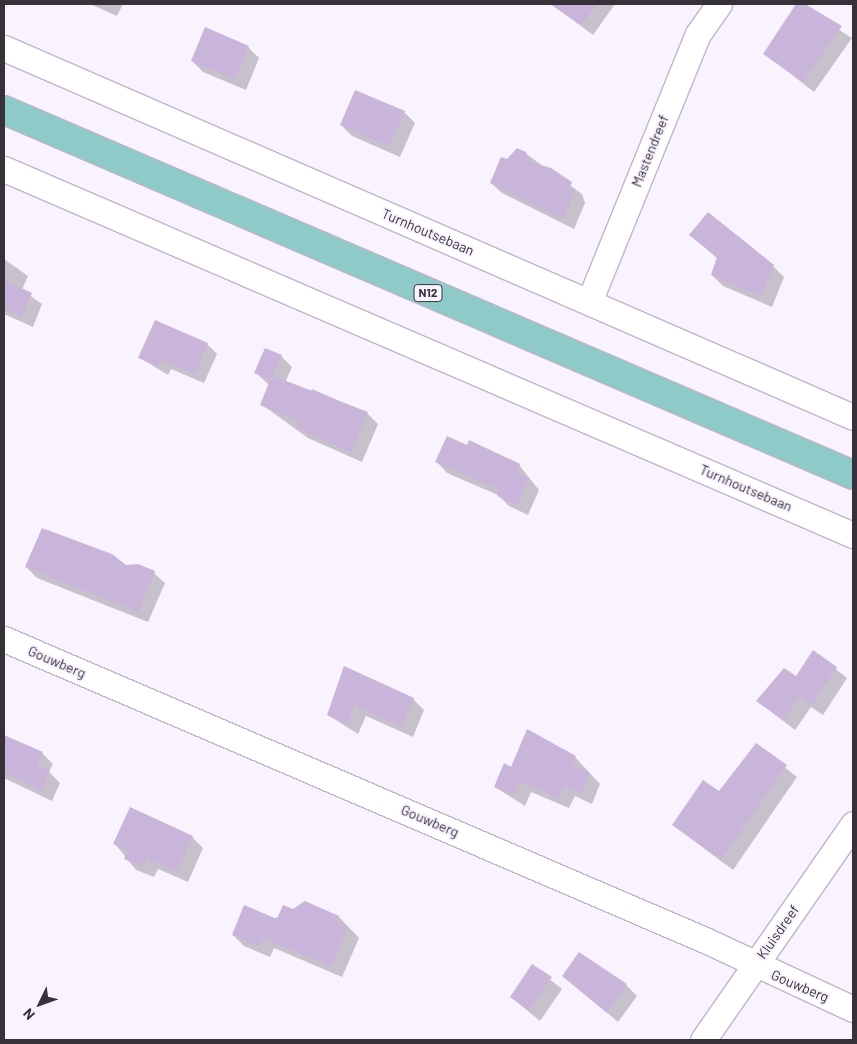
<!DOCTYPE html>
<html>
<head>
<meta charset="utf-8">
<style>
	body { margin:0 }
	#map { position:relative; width:857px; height:1044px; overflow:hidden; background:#f9f2ff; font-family:Barlow,sans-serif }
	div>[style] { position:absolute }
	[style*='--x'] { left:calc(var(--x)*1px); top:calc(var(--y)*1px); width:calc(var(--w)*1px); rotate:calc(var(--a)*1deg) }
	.shadow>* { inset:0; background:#0003 }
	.building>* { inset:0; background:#c9b5d9 }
	.roads { filter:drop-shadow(1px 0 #c0b5c9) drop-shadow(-1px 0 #c0b5c9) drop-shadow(0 1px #c0b5c9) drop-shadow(0 -1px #c0b5c9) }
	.street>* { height:25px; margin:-12.5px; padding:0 12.5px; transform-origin:12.5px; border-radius:12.5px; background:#fff }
	.primary>* { height:28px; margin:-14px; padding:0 14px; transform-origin:14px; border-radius:14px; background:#8ecac7 }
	span { translate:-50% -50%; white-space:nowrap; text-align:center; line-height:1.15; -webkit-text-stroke:4px #f9f2ff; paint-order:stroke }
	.shield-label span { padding:1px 4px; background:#f9f2ff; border:1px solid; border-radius:4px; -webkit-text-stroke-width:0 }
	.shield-label { font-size:12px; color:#37323a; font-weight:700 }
	.street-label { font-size:14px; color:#37323a }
	.frame { position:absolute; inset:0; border:5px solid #37323a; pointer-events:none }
	.north { position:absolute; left:15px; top:979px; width:50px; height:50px; -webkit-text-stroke:4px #f9f2ff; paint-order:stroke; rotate:228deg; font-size:14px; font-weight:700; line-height:20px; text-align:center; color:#37323a }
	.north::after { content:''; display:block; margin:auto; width:18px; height:22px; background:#37323a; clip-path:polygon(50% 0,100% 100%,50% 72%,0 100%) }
</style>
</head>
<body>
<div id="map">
	<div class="shadow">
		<i style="clip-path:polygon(90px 4px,123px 4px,117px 16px)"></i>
		<i style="clip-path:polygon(551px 4px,615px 4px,593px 35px)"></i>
		<i style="clip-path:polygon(798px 4px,852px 38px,814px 92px,765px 54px)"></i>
		<i style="clip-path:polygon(248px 47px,259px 58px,246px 90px,203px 72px,192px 61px)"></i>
		<i style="clip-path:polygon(404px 112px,415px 123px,400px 157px,352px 136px,341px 125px)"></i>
		<i style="clip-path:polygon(525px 153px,582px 194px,585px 203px,574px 229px,502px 193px,491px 183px,508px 161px)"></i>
		<i style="clip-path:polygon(690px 235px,773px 266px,784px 277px,772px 307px,723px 286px,712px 275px,718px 259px)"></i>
		<i style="clip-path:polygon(4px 259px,28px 276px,22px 290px,42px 304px,33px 327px,4px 314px)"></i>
		<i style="clip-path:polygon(207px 344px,217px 354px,204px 383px,171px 369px,168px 375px,140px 358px)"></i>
		<i style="clip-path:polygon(281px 356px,292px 367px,285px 383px,310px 394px,312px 389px,367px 413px,378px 424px,362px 462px,308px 438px,261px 404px,269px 385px,256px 373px)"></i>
		<i style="clip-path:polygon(437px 462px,519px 465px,539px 490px,528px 515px,509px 506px,498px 495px,447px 473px)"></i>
		<i style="clip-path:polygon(26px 567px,154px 573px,165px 583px,148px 622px,37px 578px)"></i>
		<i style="clip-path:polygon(814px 652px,847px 678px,823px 715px,811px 707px,795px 730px,757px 701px,796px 678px)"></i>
		<i style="clip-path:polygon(344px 668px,413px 699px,424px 710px,413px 737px,366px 716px,358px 734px,328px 715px)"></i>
		<i style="clip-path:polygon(4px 736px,42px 753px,53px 764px,49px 772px,60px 783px,52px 801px,4px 778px)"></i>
		<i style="clip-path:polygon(756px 745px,797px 777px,733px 870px,673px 825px,720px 792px)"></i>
		<i style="clip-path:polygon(575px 757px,600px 784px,592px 804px,575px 796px,569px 808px,531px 792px,525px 806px,495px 787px,511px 768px)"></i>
		<i style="clip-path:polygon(192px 837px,203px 848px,188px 882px,158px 869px,154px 877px,136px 870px,115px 844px)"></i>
		<i style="clip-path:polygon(293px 911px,339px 917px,359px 938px,342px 977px,274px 948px,270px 957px,244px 946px,233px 935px)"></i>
		<i style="clip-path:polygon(532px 965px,562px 989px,540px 1021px,511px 997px)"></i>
		<i style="clip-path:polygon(564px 976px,626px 985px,637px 996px,618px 1022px)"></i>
	</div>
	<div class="building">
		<i style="clip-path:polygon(550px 4px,597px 4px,581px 25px)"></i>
		<i style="clip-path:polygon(796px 4px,805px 4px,842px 26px,803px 82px,763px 54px)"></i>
		<i style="clip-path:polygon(205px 27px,249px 46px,235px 80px,191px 61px)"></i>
		<i style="clip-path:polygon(355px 90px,405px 111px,389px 147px,340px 125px)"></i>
		<i style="clip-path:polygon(517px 148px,526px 152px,530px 162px,551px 168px,572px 182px,569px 189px,575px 191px,563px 219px,490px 183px,501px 157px,507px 159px)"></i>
		<i style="clip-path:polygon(708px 212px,774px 265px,761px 297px,711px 275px,717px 257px,689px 235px)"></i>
		<i style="clip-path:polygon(4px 280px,32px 293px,22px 317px,4px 309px)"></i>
		<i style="clip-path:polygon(155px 320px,208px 343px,195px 374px,161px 360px,158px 366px,138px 358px)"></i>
		<i style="clip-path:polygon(265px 348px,282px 355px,273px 376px,368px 412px,351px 452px,296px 428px,299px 422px,260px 405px,270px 380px,254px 373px)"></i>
		<i style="clip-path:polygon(447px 436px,467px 445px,469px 440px,520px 464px,516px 472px,529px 478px,517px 505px,497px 496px,499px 490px,435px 462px)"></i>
		<i style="clip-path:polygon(42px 528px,112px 554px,126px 565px,138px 564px,155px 571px,138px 612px,25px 567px)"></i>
		<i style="clip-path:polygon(813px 650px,837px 667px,812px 705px,799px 697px,783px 720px,756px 701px,784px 668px,796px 676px)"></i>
		<i style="clip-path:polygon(344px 666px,414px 698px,402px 727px,355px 706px,347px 724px,327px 715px)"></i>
		<i style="clip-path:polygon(527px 729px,576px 756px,573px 765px,590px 773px,581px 794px,564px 786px,558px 799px,520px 782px,514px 796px,494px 787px,504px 763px,511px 767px)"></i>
		<i style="clip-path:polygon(4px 735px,43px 752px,37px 765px,50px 771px,41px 791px,4px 772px)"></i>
		<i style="clip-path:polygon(756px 743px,787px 765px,721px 860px,672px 825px,703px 780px,719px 791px)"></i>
		<i style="clip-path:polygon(130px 807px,193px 836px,177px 872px,147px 859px,143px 867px,124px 859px,128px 851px,113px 844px)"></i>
		<i style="clip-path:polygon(305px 901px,339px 916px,337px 922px,348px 927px,331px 967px,263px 938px,259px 947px,232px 935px,244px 905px,277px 919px,283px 905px,293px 909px)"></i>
		<i style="clip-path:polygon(579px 952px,627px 984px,607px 1013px,562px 976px)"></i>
		<i style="clip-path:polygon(532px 964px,552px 977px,529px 1011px,510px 997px)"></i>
	</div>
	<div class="roads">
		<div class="street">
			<i style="--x:4;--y:48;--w:926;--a:23.49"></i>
			<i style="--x:4;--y:169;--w:925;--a:23.32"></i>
			<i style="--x:589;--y:302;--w:289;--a:-67.9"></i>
			<i style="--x:698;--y:34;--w:37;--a:-55"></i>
			<i style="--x:4;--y:639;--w:763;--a:23.24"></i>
			<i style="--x:705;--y:940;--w:163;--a:25"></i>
			<i style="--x:703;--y:1040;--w:263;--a:-55.2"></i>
		</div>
		<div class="primary">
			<i style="--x:4;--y:110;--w:924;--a:23.26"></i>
		</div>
	</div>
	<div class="shield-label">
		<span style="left:428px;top:293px">N12</span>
	</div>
	<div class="street-label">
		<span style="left:650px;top:151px;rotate:-68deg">Mastendreef</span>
		<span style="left:428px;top:232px;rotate:23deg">Turnhoutsebaan</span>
		<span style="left:746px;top:488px;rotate:23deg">Turnhoutsebaan</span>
		<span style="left:57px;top:662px;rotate:23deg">Gouwberg</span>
		<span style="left:430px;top:821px;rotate:23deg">Gouwberg</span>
		<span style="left:778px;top:932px;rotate:-55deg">Kluisdreef</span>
		<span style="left:800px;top:986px;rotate:23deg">Gouwberg</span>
	</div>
	<div class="frame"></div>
	<div class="north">N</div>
</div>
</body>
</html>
